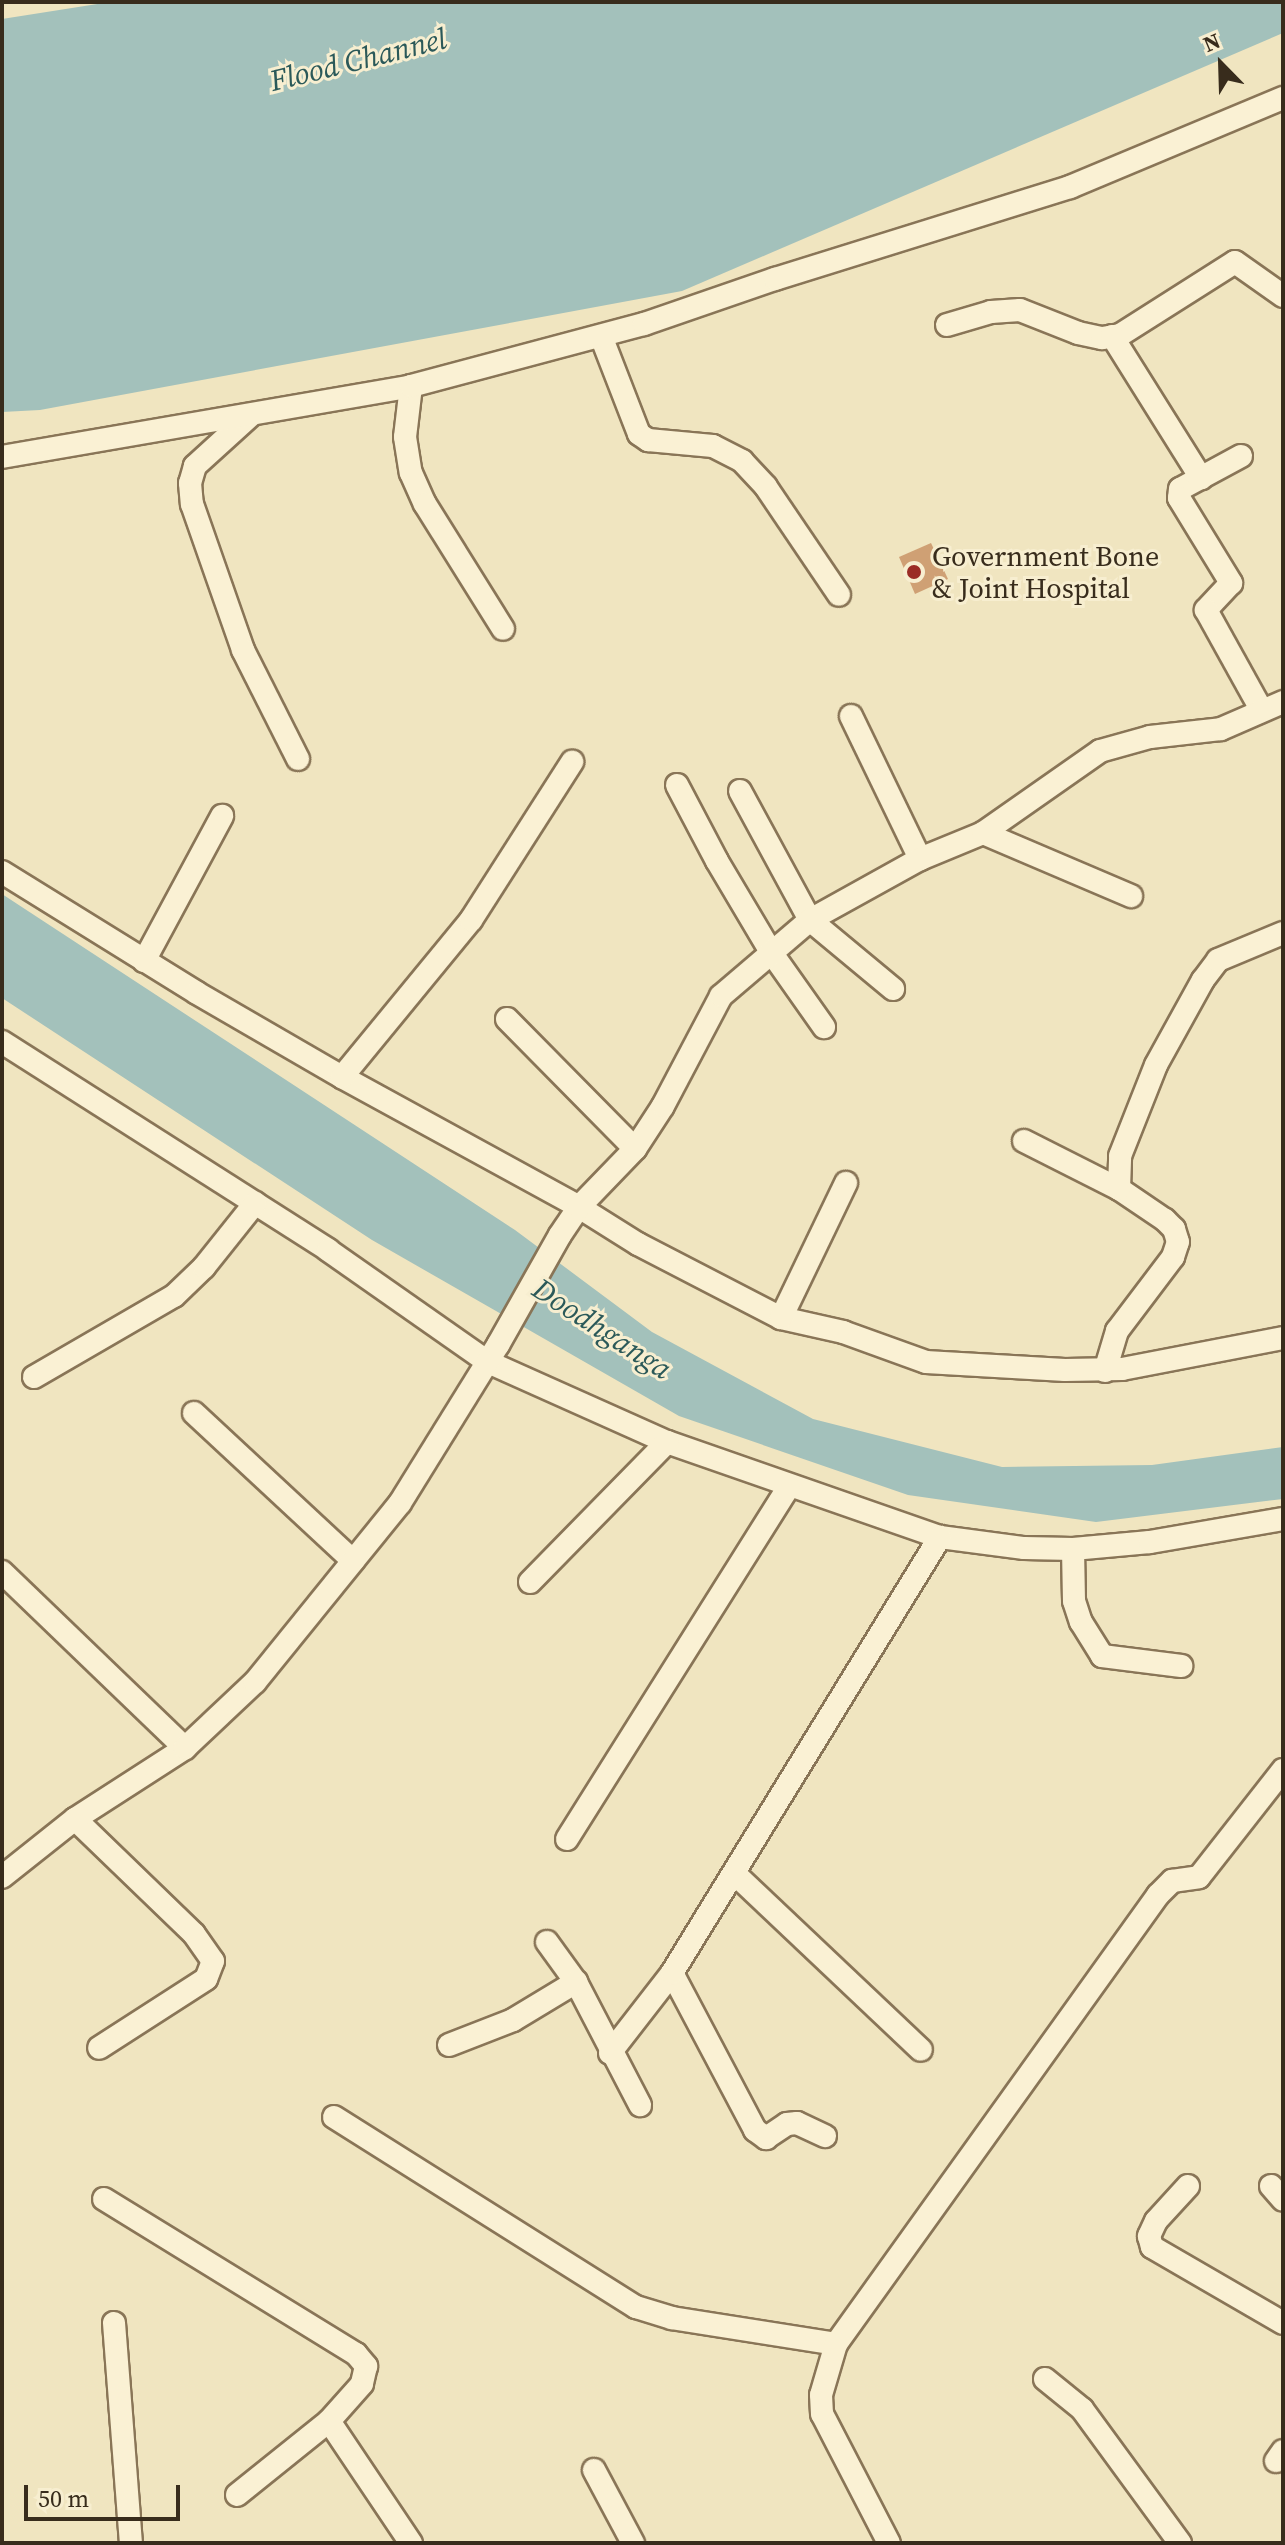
<!DOCTYPE html>
<html>
<head>
<meta charset="utf-8">
<style>
	body { margin:0 }
	#map { position:relative; width:1285px; height:2545px; overflow:hidden; background:#f0e5c0; font-family:"Source Serif 4",serif }
	div>[style] { position:absolute }
	[style*='--x'] { left:calc(var(--x)*1px); top:calc(var(--y)*1px); width:calc(var(--w)*1px); rotate:calc(var(--a)*1deg) }
	.water>* { inset:0; background:#a3c1bb }
	.building>* { inset:0; background:#cfa074 }
	.roads { filter:drop-shadow(2px 0 #897557) drop-shadow(-2px 0 #897557) drop-shadow(0 2px #897557) drop-shadow(0 -2px #897557) }
	.minor>* { height:22px; margin:-11px; padding:0 11px; transform-origin:11px; border-radius:11px; background:#faf1d4 }
	.dots>* { width:22px; height:22px; translate:-50% -50%; box-sizing:border-box; border:4px solid #f7eed0; border-radius:50% }
	span { translate:-50% -50%; white-space:nowrap; text-align:center; line-height:1.15; -webkit-text-stroke:6px #f7eed0; paint-order:stroke }
	.poi-label { font-size:28px; color:#382c1c }
	.left { translate:0 -50%; text-align:left }
	.water-label { font-size:30px; color:#2b5959; font-style:italic }
	.frame { position:absolute; inset:0; border:4px solid #382c1c; pointer-events:none }
	.north { position:absolute; left:1181px; top:24px; width:80px; height:80px; -webkit-text-stroke:6px #f7eed0; paint-order:stroke; rotate:337deg; font-size:22px; font-weight:700; line-height:32px; text-align:center; color:#382c1c }
	.north::after { content:''; display:block; margin:auto; width:28px; height:36px; background:#382c1c; clip-path:polygon(50% 0,100% 100%,50% 72%,0 100%) }
	.scale { position:absolute; left:24px; top:2485px; width:156px; height:36px; box-sizing:border-box; border:4px solid #382c1c; border-top:0; padding-left:10px; font-size:24px; line-height:28px; white-space:nowrap; color:#382c1c; -webkit-text-stroke:6px #f7eed0; paint-order:stroke }
</style>
</head>
<body>
<div id="map">
	<div class="water">
		<i style="clip-path:polygon(110px 2px,1283px 2px,1283px 33px,682px 291px,40px 410px,2px 412px,2px 19px)"></i>
		<i style="clip-path:polygon(2px 894px,515px 1230px,652px 1332px,813px 1419px,1002px 1467px,1152px 1465px,1283px 1447px,1283px 1499px,1096px 1522px,908px 1495px,679px 1416px,372px 1240px,2px 998px)"></i>
	</div>
	<div class="building">
		<i style="clip-path:polygon(931px 543px,948px 579px,915px 594px,899px 557px)"></i>
	</div>
	<div class="roads">
		<div class="minor">
			<i style="--x:947;--y:325;--w:46;--a:-16.5"></i>
			<i style="--x:991;--y:312;--w:29;--a:-4"></i>
			<i style="--x:1020;--y:310;--w:62;--a:21.6"></i>
			<i style="--x:1078;--y:333;--w:25;--a:12"></i>
			<i style="--x:1102;--y:338;--w:18;--a:-9"></i>
			<i style="--x:1120;--y:335;--w:136;--a:-32.4"></i>
			<i style="--x:1235;--y:262;--w:59;--a:35.3"></i>
			<i style="--x:601;--y:336;--w:105;--a:68.8"></i>
			<i style="--x:639;--y:434;--w:11;--a:34"></i>
			<i style="--x:648;--y:440;--w:65;--a:5.3"></i>
			<i style="--x:713;--y:446;--w:33;--a:27"></i>
			<i style="--x:742;--y:461;--w:35;--a:47"></i>
			<i style="--x:766;--y:487;--w:130;--a:55.9"></i>
			<i style="--x:1112;--y:336;--w:168;--a:57.9"></i>
			<i style="--x:411;--y:386;--w:51;--a:96.7"></i>
			<i style="--x:405;--y:437;--w:36;--a:81"></i>
			<i style="--x:411;--y:473;--w:34;--a:66"></i>
			<i style="--x:425;--y:504;--w:147;--a:58"></i>
			<i style="--x:251;--y:415;--w:76;--a:137.7"></i>
			<i style="--x:195;--y:466;--w:18;--a:106"></i>
			<i style="--x:190;--y:483;--w:21;--a:85"></i>
			<i style="--x:192;--y:504;--w:155;--a:70.7"></i>
			<i style="--x:243;--y:650;--w:122;--a:63.2"></i>
			<i style="--x:1241;--y:456;--w:69;--a:151.6"></i>
			<i style="--x:1180;--y:489;--w:9;--a:96"></i>
			<i style="--x:1179;--y:498;--w:100;--a:58.5"></i>
			<i style="--x:1231;--y:583;--w:37;--a:133"></i>
			<i style="--x:1206;--y:610;--w:115;--a:61"></i>
			<i style="--x:2;--y:457;--w:415;--a:-9.8"></i>
			<i style="--x:411;--y:386;--w:241;--a:-14.9"></i>
			<i style="--x:644;--y:324;--w:139;--a:-19"></i>
			<i style="--x:775;--y:279;--w:309;--a:-17.3"></i>
			<i style="--x:1070;--y:187;--w:231;--a:-22.7"></i>
			<i style="--x:851;--y:716;--w:159;--a:64.2"></i>
			<i style="--x:677;--y:785;--w:86;--a:62.2"></i>
			<i style="--x:717;--y:861;--w:106;--a:59.3"></i>
			<i style="--x:771;--y:952;--w:92;--a:54.8"></i>
			<i style="--x:740;--y:791;--w:147;--a:61.5"></i>
			<i style="--x:810;--y:920;--w:108;--a:39.7"></i>
			<i style="--x:983;--y:833;--w:161;--a:23.1"></i>
			<i style="--x:2;--y:872;--w:229;--a:31.8"></i>
			<i style="--x:197;--y:993;--w:168;--a:30.1"></i>
			<i style="--x:342;--y:1077;--w:270;--a:28.7"></i>
			<i style="--x:579;--y:1207;--w:70;--a:32.1"></i>
			<i style="--x:638;--y:1244;--w:161;--a:27.4"></i>
			<i style="--x:781;--y:1318;--w:64;--a:12.7"></i>
			<i style="--x:843;--y:1332;--w:88;--a:19.9"></i>
			<i style="--x:926;--y:1362;--w:139;--a:3.3"></i>
			<i style="--x:1065;--y:1370;--w:57;--a:-1"></i>
			<i style="--x:1122;--y:1369;--w:164;--a:-10.9"></i>
			<i style="--x:144;--y:961;--w:165;--a:-61.7"></i>
			<i style="--x:507;--y:1019;--w:182;--a:45.4"></i>
			<i style="--x:2;--y:1042;--w:387;--a:32.5"></i>
			<i style="--x:328;--y:1250;--w:195;--a:35"></i>
			<i style="--x:488;--y:1362;--w:196;--a:24.1"></i>
			<i style="--x:667;--y:1442;--w:289;--a:19.2"></i>
			<i style="--x:940;--y:1537;--w:85;--a:7.5"></i>
			<i style="--x:1024;--y:1548;--w:49;--a:1.2"></i>
			<i style="--x:1073;--y:1549;--w:77;--a:-5.2"></i>
			<i style="--x:1150;--y:1542;--w:135;--a:-9.8"></i>
			<i style="--x:342;--y:1077;--w:203;--a:-50.6"></i>
			<i style="--x:471;--y:920;--w:188;--a:-57.4"></i>
			<i style="--x:1024;--y:1141;--w:106;--a:26.8"></i>
			<i style="--x:781;--y:1318;--w:150;--a:-64.3"></i>
			<i style="--x:1105;--y:1371;--w:42;--a:-73.3"></i>
			<i style="--x:1117;--y:1331;--w:93;--a:-52.9"></i>
			<i style="--x:1173;--y:1257;--w:16;--a:-72"></i>
			<i style="--x:1178;--y:1242;--w:14;--a:-107"></i>
			<i style="--x:1174;--y:1229;--w:13;--a:-135"></i>
			<i style="--x:1165;--y:1220;--w:55;--a:-146"></i>
			<i style="--x:1119;--y:1189;--w:33;--a:-88"></i>
			<i style="--x:1120;--y:1156;--w:98;--a:-68.4"></i>
			<i style="--x:1156;--y:1065;--w:97;--a:-61.1"></i>
			<i style="--x:1203;--y:980;--w:25;--a:-53"></i>
			<i style="--x:1218;--y:960;--w:70;--a:-22.6"></i>
			<i style="--x:34;--y:1377;--w:162;--a:-30.1"></i>
			<i style="--x:174;--y:1296;--w:42;--a:-44"></i>
			<i style="--x:204;--y:1267;--w:82;--a:-51.4"></i>
			<i style="--x:194;--y:1413;--w:217;--a:42.9"></i>
			<i style="--x:1073;--y:1549;--w:52;--a:88.9"></i>
			<i style="--x:1074;--y:1601;--w:22;--a:72"></i>
			<i style="--x:1081;--y:1622;--w:40;--a:58"></i>
			<i style="--x:1102;--y:1656;--w:80;--a:7.2"></i>
			<i style="--x:2;--y:1572;--w:254;--a:43.9"></i>
			<i style="--x:530;--y:1582;--w:196;--a:-45.6"></i>
			<i style="--x:75;--y:1819;--w:165;--a:44"></i>
			<i style="--x:194;--y:1934;--w:33;--a:55"></i>
			<i style="--x:213;--y:1961;--w:19;--a:111"></i>
			<i style="--x:206;--y:1979;--w:127;--a:147.2"></i>
			<i style="--x:567;--y:1839;--w:416;--a:-57.8"></i>
			<i style="--x:734;--y:1873;--w:257;--a:43.4"></i>
			<i style="--x:2;--y:1877;--w:93;--a:-38.5"></i>
			<i style="--x:75;--y:1819;--w:131;--a:-32.8"></i>
			<i style="--x:185;--y:1748;--w:96;--a:-43.3"></i>
			<i style="--x:255;--y:1682;--w:230;--a:-51"></i>
			<i style="--x:400;--y:1503;--w:186;--a:-58.2"></i>
			<i style="--x:498;--y:1345;--w:126;--a:-60.6"></i>
			<i style="--x:560;--y:1235;--w:34;--a:-56"></i>
			<i style="--x:579;--y:1207;--w:81;--a:-46"></i>
			<i style="--x:635;--y:1149;--w:51;--a:-56.9"></i>
			<i style="--x:663;--y:1106;--w:124;--a:-62.2"></i>
			<i style="--x:721;--y:996;--w:117;--a:-40.5"></i>
			<i style="--x:810;--y:920;--w:126;--a:-29"></i>
			<i style="--x:920;--y:859;--w:68;--a:-22.4"></i>
			<i style="--x:983;--y:833;--w:143;--a:-35"></i>
			<i style="--x:1100;--y:751;--w:52;--a:-15.6"></i>
			<i style="--x:1150;--y:737;--w:71;--a:-6.4"></i>
			<i style="--x:1221;--y:729;--w:68;--a:-23.5"></i>
			<i style="--x:547;--y:1942;--w:49;--a:54.1"></i>
			<i style="--x:672;--y:1973;--w:178;--a:62.1"></i>
			<i style="--x:755;--y:2130;--w:14;--a:36"></i>
			<i style="--x:766;--y:2138;--w:25;--a:-34"></i>
			<i style="--x:787;--y:2124;--w:10;--a:-6"></i>
			<i style="--x:797;--y:2123;--w:31;--a:25"></i>
			<i style="--x:449;--y:2045;--w:69;--a:-21.3"></i>
			<i style="--x:513;--y:2020;--w:74;--a:-31.1"></i>
			<i style="--x:576;--y:1982;--w:139;--a:62.5"></i>
			<i style="--x:610;--y:2053;--w:101;--a:-52.2"></i>
			<i style="--x:672;--y:1973;--w:512;--a:-58.42"></i>
			<i style="--x:334;--y:2117;--w:357;--a:32.2"></i>
			<i style="--x:636;--y:2307;--w:38;--a:17"></i>
			<i style="--x:672;--y:2318;--w:166;--a:9"></i>
			<i style="--x:1188;--y:2186;--w:47;--a:132.4"></i>
			<i style="--x:1156;--y:2221;--w:17;--a:115"></i>
			<i style="--x:1149;--y:2236;--w:11;--a:75"></i>
			<i style="--x:1152;--y:2247;--w:151;--a:30.1"></i>
			<i style="--x:1271;--y:2186;--w:18;--a:49"></i>
			<i style="--x:104;--y:2199;--w:296;--a:31.6"></i>
			<i style="--x:356;--y:2354;--w:16;--a:50"></i>
			<i style="--x:366;--y:2366;--w:18;--a:103"></i>
			<i style="--x:362;--y:2384;--w:50;--a:131.7"></i>
			<i style="--x:329;--y:2421;--w:118;--a:141.2"></i>
			<i style="--x:114;--y:2323;--w:221;--a:85.6"></i>
			<i style="--x:1045;--y:2379;--w:48;--a:39"></i>
			<i style="--x:1082;--y:2409;--w:166;--a:53.8"></i>
			<i style="--x:329;--y:2421;--w:147;--a:56.1"></i>
			<i style="--x:1276;--y:2461;--w:12;--a:-55"></i>
			<i style="--x:594;--y:2470;--w:83;--a:61.9"></i>
			<i style="--x:889;--y:2543;--w:145;--a:-117.4"></i>
			<i style="--x:822;--y:2414;--w:19;--a:-93"></i>
			<i style="--x:821;--y:2395;--w:53;--a:-73.6"></i>
			<i style="--x:836;--y:2344;--w:553;--a:-54.35"></i>
			<i style="--x:1158;--y:1895;--w:20;--a:-45"></i>
			<i style="--x:1172;--y:1881;--w:27;--a:-8"></i>
			<i style="--x:1199;--y:1877;--w:136;--a:-51.9"></i>
		</div>
	</div>
	<div class="dots">
		<i style="left:914px;top:572px;background:#9b2c25"></i>
	</div>
	<div class="poi-label">
		<span class="left" style="left:932px;top:572px">Government Bone<br>&amp; Joint Hospital</span>
	</div>
	<div class="water-label">
		<span style="left:358px;top:60px;rotate:-14deg">Flood Channel</span>
		<span style="left:602px;top:1329px;rotate:33deg">Doodhganga</span>
	</div>
	<div class="frame"></div>
	<div class="north">N</div>
	<div class="scale">50 m</div>
</div>
</body>
</html>
